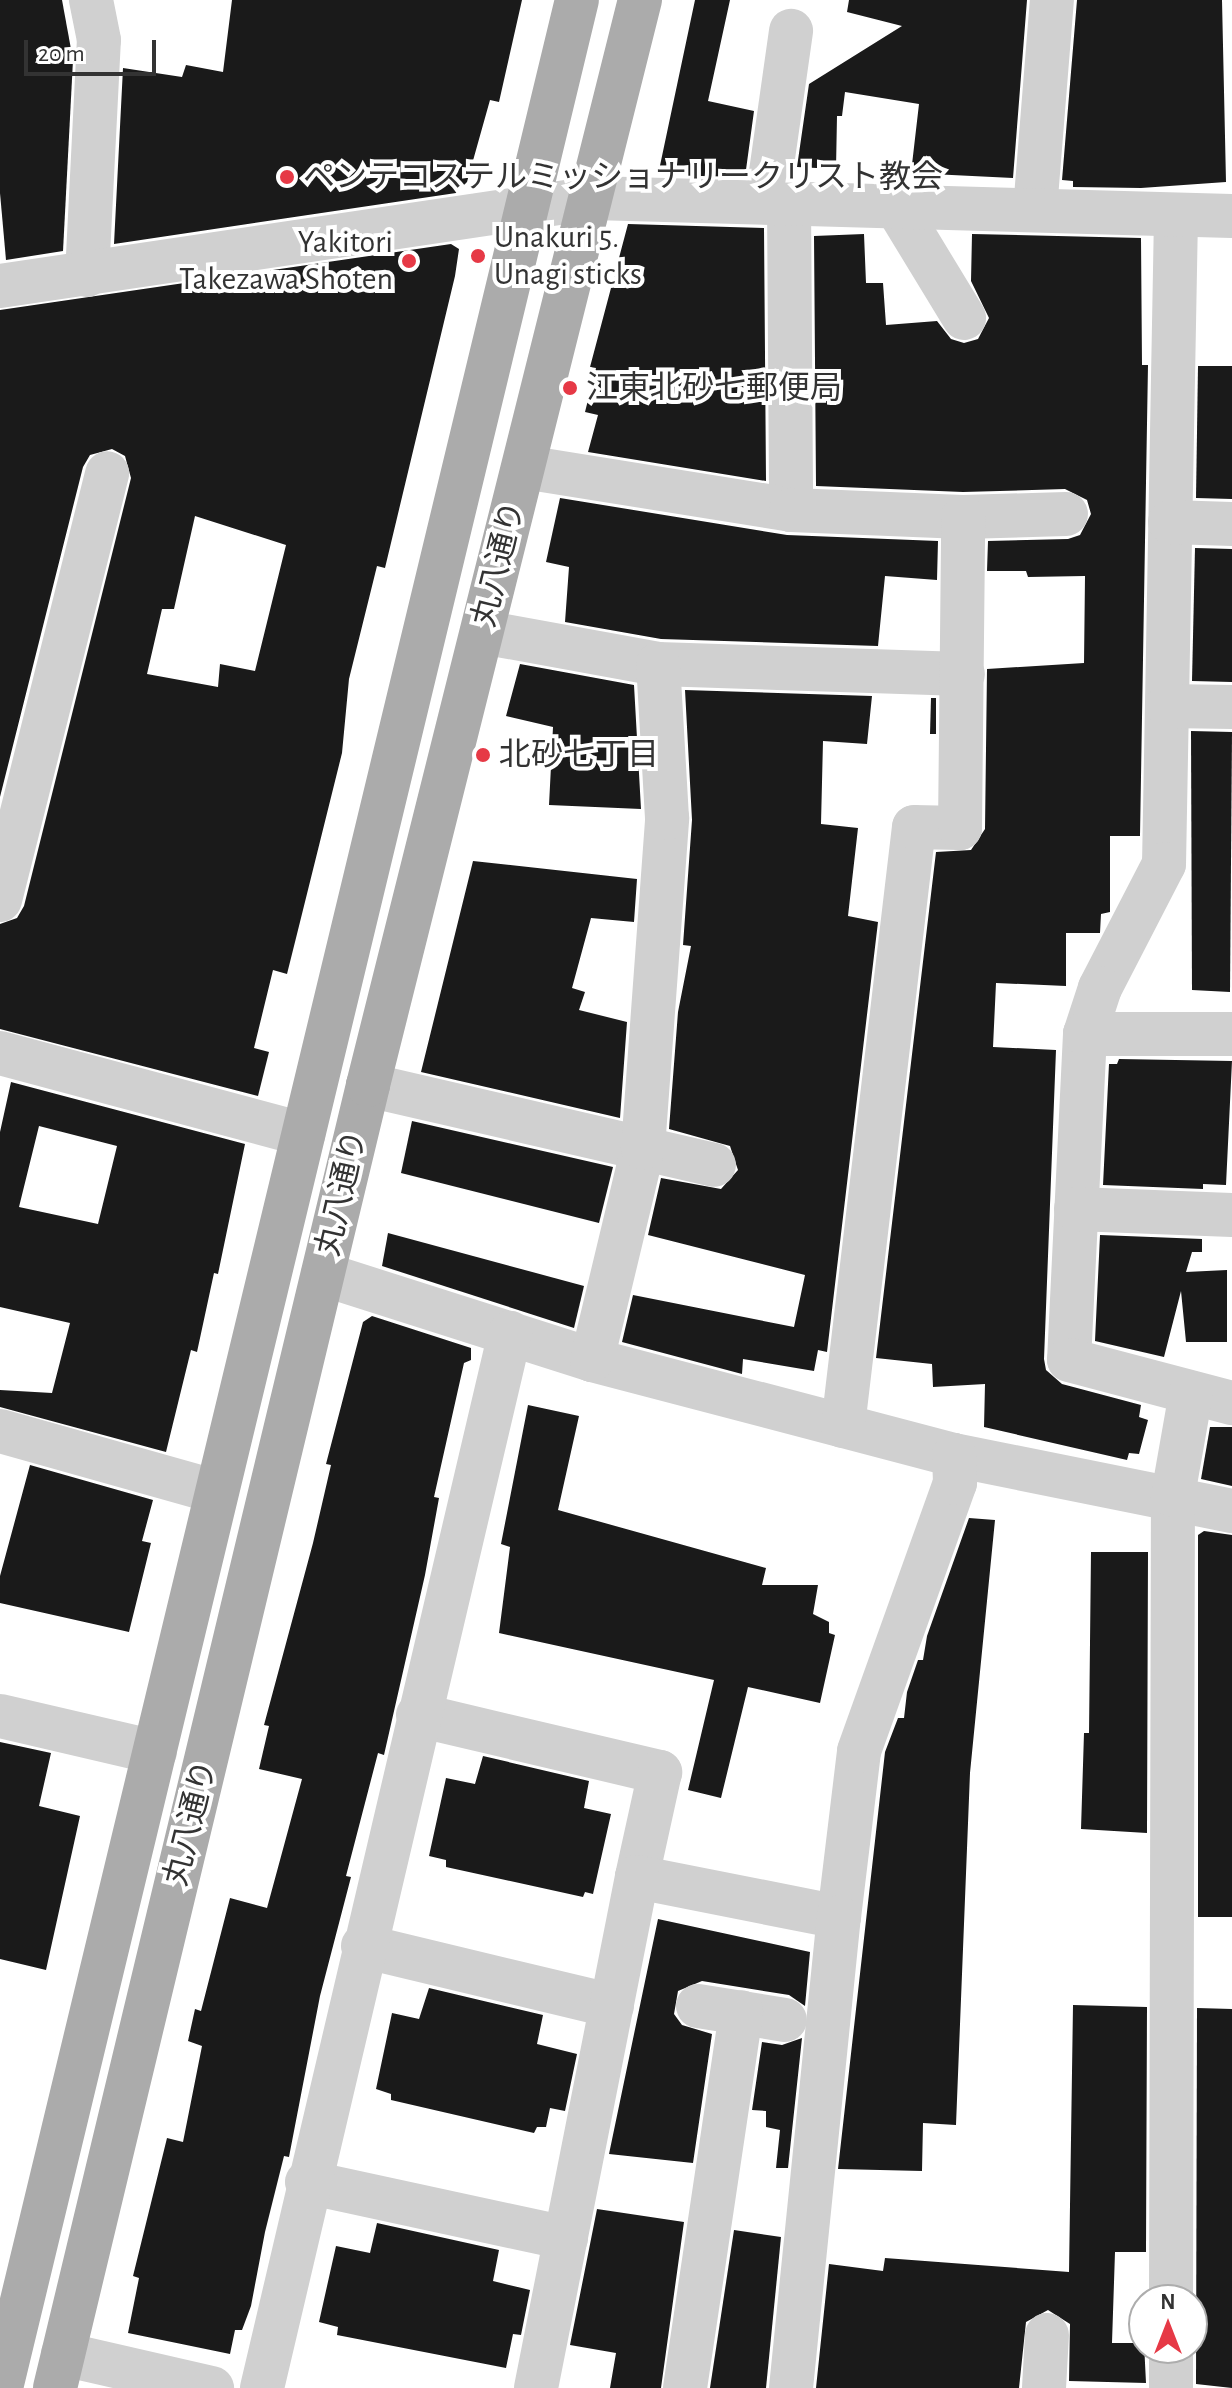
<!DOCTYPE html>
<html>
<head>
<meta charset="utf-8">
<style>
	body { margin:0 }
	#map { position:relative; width:1232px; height:2388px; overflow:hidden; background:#fff; font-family:"Alegreya Sans","Noto Sans JP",sans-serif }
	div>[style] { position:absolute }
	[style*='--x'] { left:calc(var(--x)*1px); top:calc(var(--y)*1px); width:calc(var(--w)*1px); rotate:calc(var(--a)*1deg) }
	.building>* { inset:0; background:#1a1a1a }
	.minor>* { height:44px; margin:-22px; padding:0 22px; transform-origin:22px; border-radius:22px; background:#d0d0d0 }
	.major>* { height:44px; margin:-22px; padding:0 22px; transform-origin:22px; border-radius:22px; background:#ababab }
	.dots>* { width:22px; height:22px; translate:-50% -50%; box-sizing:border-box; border:4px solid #fff; border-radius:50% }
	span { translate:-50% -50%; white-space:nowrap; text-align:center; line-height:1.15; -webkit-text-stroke:8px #fff; paint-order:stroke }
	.poi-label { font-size:32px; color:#333 }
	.left { translate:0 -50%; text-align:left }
	.right { translate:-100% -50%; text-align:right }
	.street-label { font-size:32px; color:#333 }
	.north { position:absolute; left:1128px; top:2284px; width:80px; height:80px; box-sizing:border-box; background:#fff; border:2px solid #adadad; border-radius:50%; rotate:0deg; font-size:22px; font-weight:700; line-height:32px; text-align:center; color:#333 }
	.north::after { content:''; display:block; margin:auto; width:28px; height:36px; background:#e63946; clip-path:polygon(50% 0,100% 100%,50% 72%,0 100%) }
	.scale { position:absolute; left:24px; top:40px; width:132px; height:36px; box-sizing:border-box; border:4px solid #333; border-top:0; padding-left:10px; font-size:24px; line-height:28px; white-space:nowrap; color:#333; -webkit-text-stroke:6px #fff; paint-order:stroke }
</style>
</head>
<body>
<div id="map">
	<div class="building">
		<i style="clip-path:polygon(0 0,62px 0,73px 60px,63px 251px,6px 260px,0 193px)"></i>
		<i style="clip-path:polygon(232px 0,522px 0,499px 102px,490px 100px,467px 182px,456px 193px,114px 244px,123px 68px,182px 77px,186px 65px,223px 72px)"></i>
		<i style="clip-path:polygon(695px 0,730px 0,708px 101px,754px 111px,745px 177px,658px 175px)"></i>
		<i style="clip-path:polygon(849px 0,1027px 0,1013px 178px,911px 173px,919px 104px,845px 92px,842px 116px,837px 116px,836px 169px,797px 167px,809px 84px,902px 26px,847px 12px)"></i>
		<i style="clip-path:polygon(1077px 0,1222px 0,1226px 182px,1141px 188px,1073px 187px,1073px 181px,1062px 180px)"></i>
		<i style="clip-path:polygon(628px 224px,764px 228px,766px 481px,588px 452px,598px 415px,585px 412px,596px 368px,590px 367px)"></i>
		<i style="clip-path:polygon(864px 234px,866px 283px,883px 283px,886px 325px,937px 321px,951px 339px,964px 343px,978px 339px,989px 318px,971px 281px,972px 234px,1141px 238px,1142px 365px,1148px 365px,1140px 836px,1110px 836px,1110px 912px,1101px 914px,1100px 933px,1066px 933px,1066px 986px,996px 983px,993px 1047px,1056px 1050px,1044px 1359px,1046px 1370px,1062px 1384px,1141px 1405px,1139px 1417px,1148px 1420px,1139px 1454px,1129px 1453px,1127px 1460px,984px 1427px,985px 1384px,933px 1387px,932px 1364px,876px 1358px,936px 852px,971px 850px,985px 829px,987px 669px,1084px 663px,1085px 576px,1028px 577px,1026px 571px,987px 571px,988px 541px,1068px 539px,1080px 535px,1091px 514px,1087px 500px,1065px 489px,963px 492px,816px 486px,814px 236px)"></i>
		<i style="clip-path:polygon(evenodd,451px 244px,459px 249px,455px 276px,385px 568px,377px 566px,349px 679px,342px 753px,298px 930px,287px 974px,273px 970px,254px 1048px,269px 1052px,258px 1096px,0 1029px,0 924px,17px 918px,24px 906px,131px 478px,125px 456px,112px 449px,90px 455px,83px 467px,0 797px,0 310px,451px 244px,195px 516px,286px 545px,255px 671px,220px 664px,218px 687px,147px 674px,162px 609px,174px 609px,195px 516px)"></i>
		<i style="clip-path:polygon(1198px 366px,1232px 366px,1232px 499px,1196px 498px)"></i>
		<i style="clip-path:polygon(560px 498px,787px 535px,938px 541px,937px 580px,885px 576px,878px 646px,661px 639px,565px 622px,569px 567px,546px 562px)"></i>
		<i style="clip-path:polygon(1195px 548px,1232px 549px,1232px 682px,1192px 681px)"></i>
		<i style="clip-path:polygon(520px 664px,634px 685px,641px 809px,549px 805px,553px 727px,506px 716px)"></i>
		<i style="clip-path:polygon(685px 690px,872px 696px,867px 744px,823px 741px,821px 824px,858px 828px,848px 916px,878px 922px,827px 1352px,818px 1350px,814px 1371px,743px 1359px,742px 1374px,622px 1342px,633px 1295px,794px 1327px,805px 1275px,648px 1235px,661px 1178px,721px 1189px,738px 1170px,730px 1146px,669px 1129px,678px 1012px,691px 946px,683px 945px,692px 820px)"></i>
		<i style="clip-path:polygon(931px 698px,936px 698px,936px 734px,930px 734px)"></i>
		<i style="clip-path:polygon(1191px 731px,1232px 732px,1230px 992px,1192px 990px)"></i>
		<i style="clip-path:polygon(473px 861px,637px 879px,634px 922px,591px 918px,572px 988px,585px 992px,579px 1010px,627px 1022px,620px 1118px,421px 1072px)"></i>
		<i style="clip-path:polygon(1119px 1059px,1232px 1061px,1226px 1185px,1203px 1184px,1203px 1189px,1103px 1185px,1109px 1064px,1117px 1064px)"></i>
		<i style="clip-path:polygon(evenodd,11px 1082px,245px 1144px,218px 1274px,214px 1273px,197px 1352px,191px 1350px,166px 1452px,0 1407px,0 1390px,52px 1393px,70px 1323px,0 1307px,0 1132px,11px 1082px,39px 1126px,117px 1146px,98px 1224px,19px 1207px,39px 1126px)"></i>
		<i style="clip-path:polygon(412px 1121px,613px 1167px,599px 1223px,401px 1173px)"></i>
		<i style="clip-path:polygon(388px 1233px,584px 1286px,574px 1328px,382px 1266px)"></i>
		<i style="clip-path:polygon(1100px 1235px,1202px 1239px,1202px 1252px,1192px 1252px,1186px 1272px,1227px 1270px,1227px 1342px,1186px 1342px,1181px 1291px,1164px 1357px,1095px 1341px)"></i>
		<i style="clip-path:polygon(372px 1316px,471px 1348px,471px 1360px,464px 1363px,434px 1497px,439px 1498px,425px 1575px,384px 1755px,378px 1753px,346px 1876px,351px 1877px,320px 1996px,289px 2157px,284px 2156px,265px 2232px,251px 2306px,242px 2330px,235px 2330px,230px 2354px,128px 2333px,139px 2278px,133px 2276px,167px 2138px,183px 2142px,202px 2046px,188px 2041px,195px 2009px,201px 2011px,230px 1898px,267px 1908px,302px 1779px,259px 1769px,269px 1726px,264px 1725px,313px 1543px,331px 1465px,326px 1464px,363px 1322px)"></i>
		<i style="clip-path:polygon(528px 1405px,579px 1416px,558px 1510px,766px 1568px,762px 1585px,818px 1585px,813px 1614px,829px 1622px,829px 1633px,835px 1635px,820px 1703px,748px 1687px,721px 1798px,688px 1790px,714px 1680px,499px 1633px,510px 1547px,501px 1544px)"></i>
		<i style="clip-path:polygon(1210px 1427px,1232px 1427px,1232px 1486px,1201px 1479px)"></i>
		<i style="clip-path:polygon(30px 1465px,153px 1500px,142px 1541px,151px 1543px,129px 1632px,0 1603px,0 1576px)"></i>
		<i style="clip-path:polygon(969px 1518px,995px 1520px,970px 1773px,956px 2125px,923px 2123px,922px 2171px,838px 2169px,885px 1752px,898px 1718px,904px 1718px,907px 1692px,918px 1660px,923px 1660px,927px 1636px)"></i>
		<i style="clip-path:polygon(1204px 1531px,1232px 1535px,1232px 1917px,1198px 1917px,1198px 1535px)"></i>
		<i style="clip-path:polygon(1091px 1552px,1148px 1552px,1147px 1833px,1081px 1829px,1084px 1733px,1089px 1733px)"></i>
		<i style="clip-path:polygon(0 1742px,51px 1753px,39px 1806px,80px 1816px,46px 1970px,0 1959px)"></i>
		<i style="clip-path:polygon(483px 1756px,589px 1781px,584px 1808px,611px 1814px,593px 1894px,585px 1892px,583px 1897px,446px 1867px,446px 1860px,429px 1856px,446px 1778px,475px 1784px)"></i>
		<i style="clip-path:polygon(658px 1919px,810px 1952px,805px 2006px,789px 1995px,702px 1981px,678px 1991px,674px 2014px,682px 2025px,712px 2034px,693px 2163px,609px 2154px)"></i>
		<i style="clip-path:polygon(429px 1988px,543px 2015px,537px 2044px,577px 2054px,565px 2111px,550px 2108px,546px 2127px,537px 2127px,534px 2133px,391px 2100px,391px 2094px,376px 2089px,392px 2013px,419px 2019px)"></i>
		<i style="clip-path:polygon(1073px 2005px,1147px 2007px,1146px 2252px,1115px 2252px,1112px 2343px,1144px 2343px,1146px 2383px,1069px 2381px,1070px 2324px,1048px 2310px,1026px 2322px,1019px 2388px,816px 2388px,829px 2264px,883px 2271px,885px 2258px,1069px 2272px)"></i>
		<i style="clip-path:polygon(1197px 2008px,1232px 2009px,1232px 2388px,1196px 2384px)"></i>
		<i style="clip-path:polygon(802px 2038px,788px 2168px,776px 2168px,780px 2130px,766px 2127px,766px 2111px,752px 2110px,762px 2042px,782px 2045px)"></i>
		<i style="clip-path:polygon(597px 2209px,684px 2222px,661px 2388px,610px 2388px,616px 2353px,570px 2345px)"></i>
		<i style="clip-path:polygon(377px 2223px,499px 2250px,493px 2281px,530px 2290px,521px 2335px,513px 2334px,506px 2368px,337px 2335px,338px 2327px,319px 2322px,336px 2246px,370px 2253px)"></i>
		<i style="clip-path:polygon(734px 2230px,781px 2237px,766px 2388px,710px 2388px)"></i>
	</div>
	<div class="minor">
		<i style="--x:767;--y:200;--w:171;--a:-81.9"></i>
		<i style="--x:789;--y:202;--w:308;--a:89.6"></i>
		<i style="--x:896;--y:206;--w:131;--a:58.7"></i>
		<i style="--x:1035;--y:210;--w:211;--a:-85.4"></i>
		<i style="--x:1176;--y:216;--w:648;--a:91.06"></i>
		<i style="--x:1164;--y:864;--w:140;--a:117.3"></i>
		<i style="--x:1100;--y:988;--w:48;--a:108.1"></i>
		<i style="--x:1085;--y:1034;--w:326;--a:92.8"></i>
		<i style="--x:1069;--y:1360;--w:169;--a:14.8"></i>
		<i style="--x:87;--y:275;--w:235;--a:-87.1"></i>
		<i style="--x:99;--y:40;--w:41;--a:-101.3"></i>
		<i style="--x:0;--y:286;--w:599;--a:-8.44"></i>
		<i style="--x:593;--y:198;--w:639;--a:1.61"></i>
		<i style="--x:524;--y:467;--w:270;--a:9.1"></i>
		<i style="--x:791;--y:510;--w:172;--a:2.3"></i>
		<i style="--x:963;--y:517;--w:103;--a:-1.7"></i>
		<i style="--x:1170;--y:522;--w:62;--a:1.8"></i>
		<i style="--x:482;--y:632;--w:179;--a:10.3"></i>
		<i style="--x:658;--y:664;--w:305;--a:1.9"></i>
		<i style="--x:1167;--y:706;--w:65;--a:0.9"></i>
		<i style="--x:0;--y:900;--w:440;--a:-75.9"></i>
		<i style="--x:1085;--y:1034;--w:147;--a:0"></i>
		<i style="--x:0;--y:1053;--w:314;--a:15"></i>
		<i style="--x:368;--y:1085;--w:355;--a:13"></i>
		<i style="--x:1076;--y:1209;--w:156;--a:2.2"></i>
		<i style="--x:323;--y:1274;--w:282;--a:17.7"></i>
		<i style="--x:592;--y:1360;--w:374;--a:14.7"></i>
		<i style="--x:954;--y:1455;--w:284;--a:11.4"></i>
		<i style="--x:592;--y:1360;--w:218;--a:-76.5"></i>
		<i style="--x:643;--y:1148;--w:331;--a:-85.8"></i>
		<i style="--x:667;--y:818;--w:154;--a:-93.3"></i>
		<i style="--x:843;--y:1426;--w:603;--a:-83.24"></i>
		<i style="--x:914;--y:827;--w:46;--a:1.2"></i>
		<i style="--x:960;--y:828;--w:311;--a:-89.4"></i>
		<i style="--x:0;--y:1431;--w:225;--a:15.7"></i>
		<i style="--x:418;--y:1715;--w:249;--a:13.3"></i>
		<i style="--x:660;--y:1772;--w:107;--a:102.4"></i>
		<i style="--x:637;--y:1877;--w:206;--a:11.2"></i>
		<i style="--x:839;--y:1917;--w:167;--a:-83.1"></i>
		<i style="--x:859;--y:1751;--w:285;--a:-70.3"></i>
		<i style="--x:955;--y:1483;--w:28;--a:-92"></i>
		<i style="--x:0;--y:1716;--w:159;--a:13.1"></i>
		<i style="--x:363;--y:1946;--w:256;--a:13.5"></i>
		<i style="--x:698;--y:2006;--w:88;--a:9.1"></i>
		<i style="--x:307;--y:2182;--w:265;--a:12.2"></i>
		<i style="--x:1171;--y:2300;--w:805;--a:-89.86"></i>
		<i style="--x:1173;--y:1495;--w:104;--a:-80"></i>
		<i style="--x:63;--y:2354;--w:153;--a:12.9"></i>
		<i style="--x:262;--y:2388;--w:1084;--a:-76.77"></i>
		<i style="--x:536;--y:2388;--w:521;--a:-78.82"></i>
		<i style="--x:685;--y:2388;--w:380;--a:-81.5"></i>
		<i style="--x:791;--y:2388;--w:473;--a:-84.2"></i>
		<i style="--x:1044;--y:2388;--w:53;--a:-86.8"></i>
		<i style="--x:1171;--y:2388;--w:40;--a:-90"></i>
	</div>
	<div class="major">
		<i style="--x:1;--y:2388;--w:2456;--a:-76.44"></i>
		<i style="--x:55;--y:2388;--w:1340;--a:-76.49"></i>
		<i style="--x:368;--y:1085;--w:1119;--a:-75.93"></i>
	</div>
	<div class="dots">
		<i style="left:287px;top:177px;background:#e63946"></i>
		<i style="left:478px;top:256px;background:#e63946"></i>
		<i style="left:409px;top:261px;background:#e63946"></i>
		<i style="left:570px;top:388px;background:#e63946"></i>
		<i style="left:483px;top:755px;background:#e63946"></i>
	</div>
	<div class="poi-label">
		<span class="left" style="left:303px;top:177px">ペンテコステルミッショナリークリスト教会</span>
		<span class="left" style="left:494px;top:256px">Unakuri 5.<br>Unagi sticks</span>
		<span class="right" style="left:393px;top:261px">Yakitori<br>Takezawa Shoten</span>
		<span class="left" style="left:586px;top:388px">江東北砂七郵便局</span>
		<span class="left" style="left:499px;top:755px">北砂七丁目</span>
	</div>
	<div class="street-label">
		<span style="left:499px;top:564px;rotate:-76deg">丸八通り</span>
		<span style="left:342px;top:1193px;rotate:-77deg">丸八通り</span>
		<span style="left:191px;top:1823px;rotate:-76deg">丸八通り</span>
	</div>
	<div class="north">N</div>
	<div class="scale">20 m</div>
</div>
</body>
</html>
